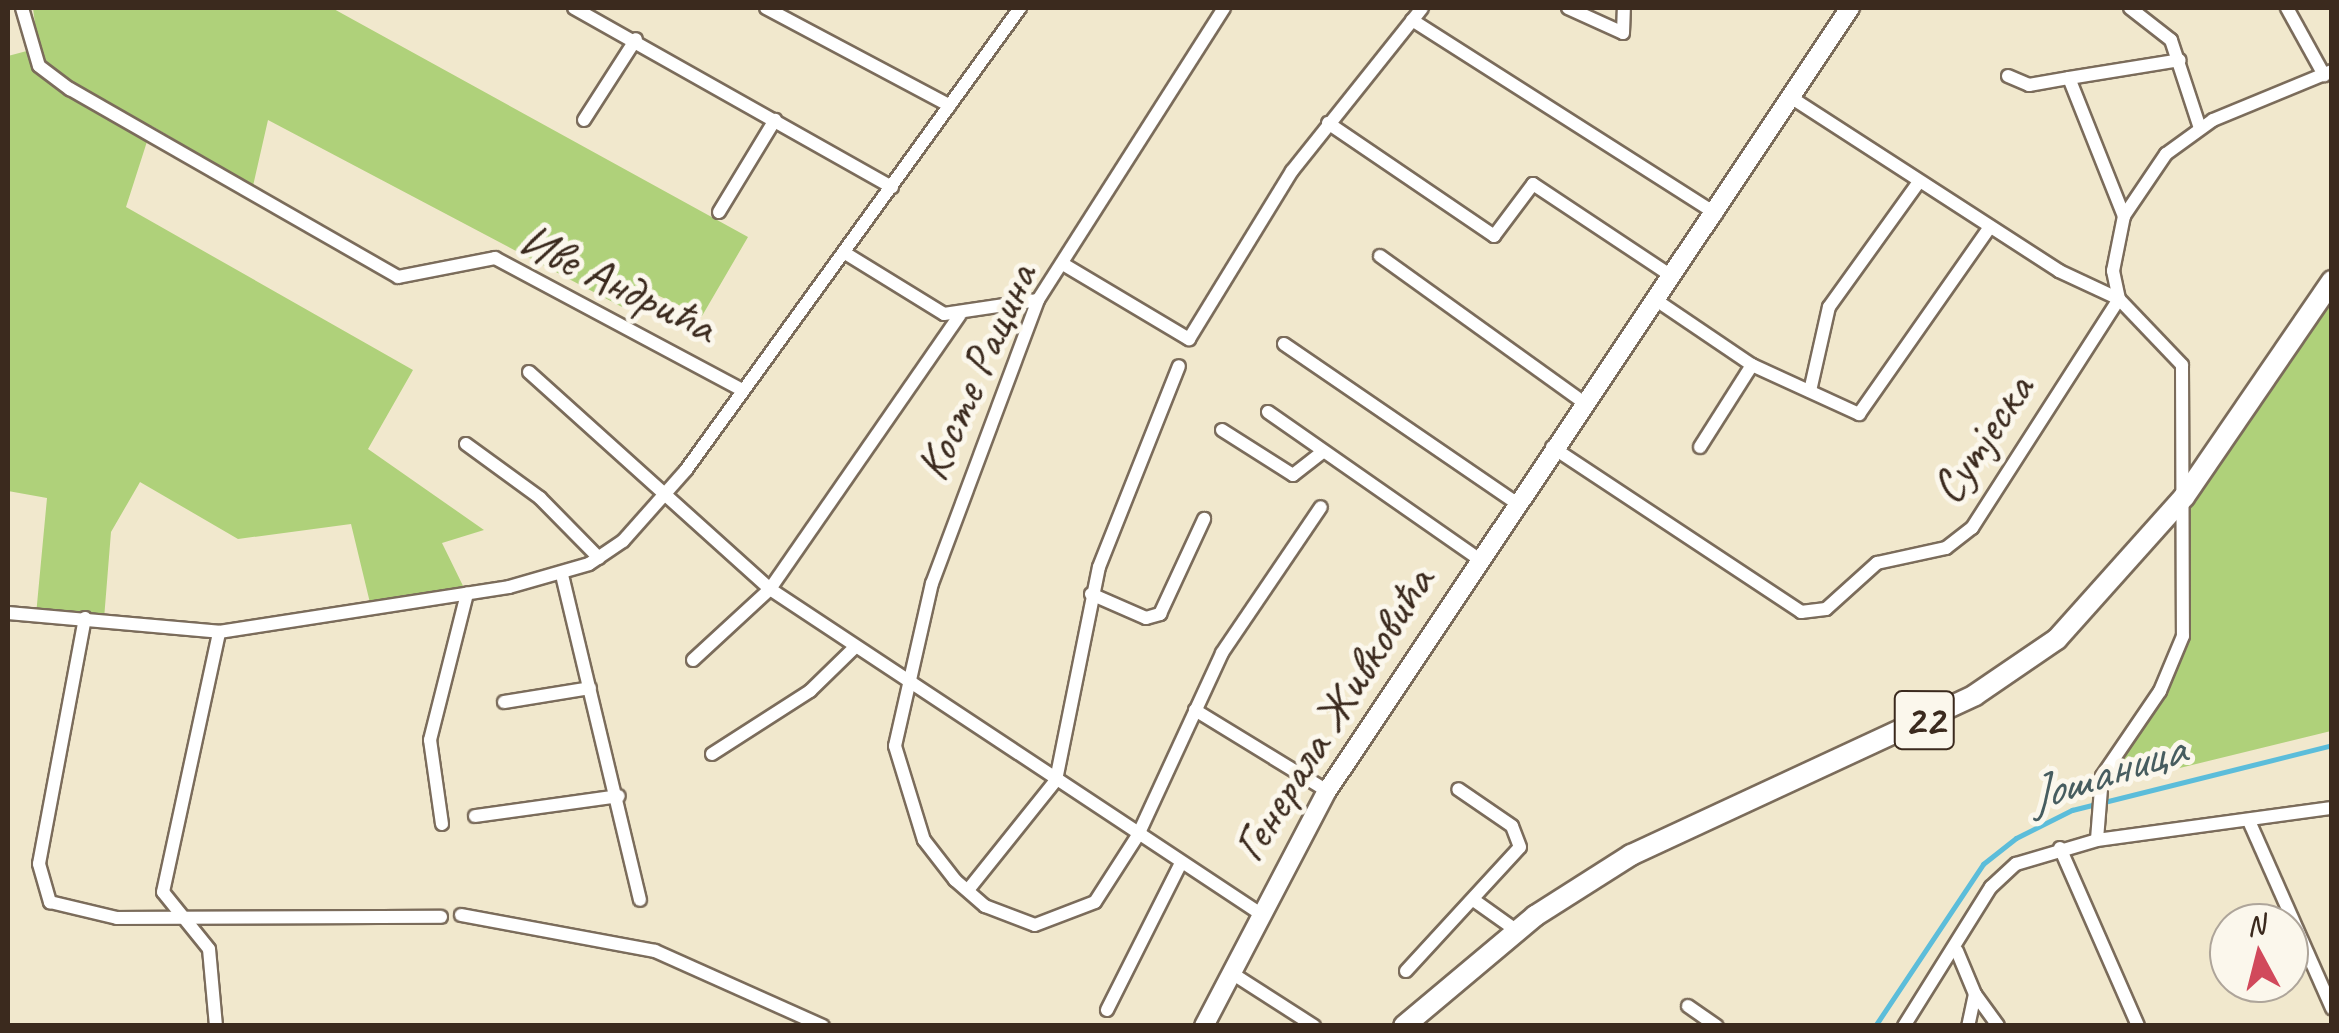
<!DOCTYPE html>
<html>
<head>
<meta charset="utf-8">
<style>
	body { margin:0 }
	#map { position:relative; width:2339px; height:1033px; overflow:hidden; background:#f1e8cd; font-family:Caveat,sans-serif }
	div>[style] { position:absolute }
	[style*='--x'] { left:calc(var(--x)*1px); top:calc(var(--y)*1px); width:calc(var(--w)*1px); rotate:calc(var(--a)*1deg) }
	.green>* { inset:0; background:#afd17a }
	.stream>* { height:5px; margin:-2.5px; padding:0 2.5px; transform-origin:2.5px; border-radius:2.5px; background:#5cbdda }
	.roads { filter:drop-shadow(2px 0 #7b6c5b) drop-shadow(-2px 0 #7b6c5b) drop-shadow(0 2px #7b6c5b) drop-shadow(0 -2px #7b6c5b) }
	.street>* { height:12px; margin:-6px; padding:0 6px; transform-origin:6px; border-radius:6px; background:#fff }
	.secondary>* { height:18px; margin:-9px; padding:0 9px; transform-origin:9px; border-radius:9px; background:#fff }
	.primary>* { height:20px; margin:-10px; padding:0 10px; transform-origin:10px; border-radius:10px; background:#fff }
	span { translate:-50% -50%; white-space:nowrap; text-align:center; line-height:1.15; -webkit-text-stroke:10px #fbf7ec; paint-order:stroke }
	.shield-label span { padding:2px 8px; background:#fbf7ec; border:2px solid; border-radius:8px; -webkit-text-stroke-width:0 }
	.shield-label { font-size:45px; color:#3b2a1e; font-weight:700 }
	.street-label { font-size:48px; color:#3b2a1e }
	.water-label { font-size:50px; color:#475d60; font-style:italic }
	.frame { position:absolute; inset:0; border:10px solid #3b2a1e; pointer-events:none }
	.north { position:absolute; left:2209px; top:903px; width:100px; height:100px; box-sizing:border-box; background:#fbf7ec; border:2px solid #aea59a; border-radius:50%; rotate:353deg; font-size:28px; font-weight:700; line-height:40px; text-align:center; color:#3b2a1e }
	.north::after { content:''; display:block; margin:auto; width:35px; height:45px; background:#d1495b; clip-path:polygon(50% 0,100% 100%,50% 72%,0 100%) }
</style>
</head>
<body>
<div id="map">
	<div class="green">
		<i style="clip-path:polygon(33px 8px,332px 8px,748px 237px,702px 316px,640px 287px,622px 307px,268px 120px,253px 186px,152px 126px,126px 207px,413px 370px,368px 449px,484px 530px,442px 543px,467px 594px,371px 607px,351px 524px,238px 539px,140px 482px,111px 532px,104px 619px,36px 615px,47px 498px,8px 491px,8px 56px,38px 48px)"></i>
		<i style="clip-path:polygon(2331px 300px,2331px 731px,2098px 788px,2178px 653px,2184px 510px)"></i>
	</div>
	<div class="stream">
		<i style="--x:1875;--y:1026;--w:195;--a:-56.3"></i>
		<i style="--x:1983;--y:864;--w:42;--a:-38.2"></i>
		<i style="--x:2016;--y:838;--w:63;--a:-26.6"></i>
		<i style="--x:2072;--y:810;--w:268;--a:-14"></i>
	</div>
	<div class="roads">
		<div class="street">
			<i style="--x:22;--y:8;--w:60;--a:73.7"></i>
			<i style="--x:39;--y:66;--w:39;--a:37"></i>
			<i style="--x:70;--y:89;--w:378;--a:29.8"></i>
			<i style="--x:398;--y:277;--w:99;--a:-11.1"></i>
			<i style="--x:495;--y:258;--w:280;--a:28.1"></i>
			<i style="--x:574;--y:8;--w:365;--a:29.4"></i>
			<i style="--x:766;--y:8;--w:208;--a:28"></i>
			<i style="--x:1224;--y:8;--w:346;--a:122.5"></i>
			<i style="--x:1038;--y:300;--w:302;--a:110.5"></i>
			<i style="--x:932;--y:583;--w:167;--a:102.8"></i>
			<i style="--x:895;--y:746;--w:98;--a:72.9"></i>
			<i style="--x:924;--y:840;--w:51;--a:52.2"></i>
			<i style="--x:955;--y:880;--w:40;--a:41"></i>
			<i style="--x:985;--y:906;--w:53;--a:20.8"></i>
			<i style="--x:1035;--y:925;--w:64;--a:-21"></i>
			<i style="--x:1095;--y:902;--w:80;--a:-57.3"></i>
			<i style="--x:1138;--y:835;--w:200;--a:-65.2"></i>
			<i style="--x:1222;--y:653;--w:176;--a:-55.9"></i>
			<i style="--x:1568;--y:8;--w:60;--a:24.4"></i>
			<i style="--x:1623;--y:33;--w:25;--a:-88"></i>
			<i style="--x:2130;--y:8;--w:52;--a:38"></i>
			<i style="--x:2171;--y:40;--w:93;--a:71.8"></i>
			<i style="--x:2287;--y:8;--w:77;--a:61.1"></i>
			<i style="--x:1412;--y:20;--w:361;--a:32.5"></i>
			<i style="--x:2008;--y:76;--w:23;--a:23"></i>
			<i style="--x:2029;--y:85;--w:41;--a:-9.9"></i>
			<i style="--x:2069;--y:78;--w:149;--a:68.3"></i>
			<i style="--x:2069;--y:78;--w:112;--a:-9.2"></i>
			<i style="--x:1795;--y:100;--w:315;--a:32.9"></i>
			<i style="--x:2059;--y:271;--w:66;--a:25"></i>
			<i style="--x:2119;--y:299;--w:91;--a:46.3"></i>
			<i style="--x:2182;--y:365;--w:271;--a:89.8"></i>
			<i style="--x:2183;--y:636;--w:60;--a:112.7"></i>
			<i style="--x:2160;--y:691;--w:103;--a:124.3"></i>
			<i style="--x:2102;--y:776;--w:64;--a:94.5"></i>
			<i style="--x:584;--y:120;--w:96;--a:-57.3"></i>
			<i style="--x:1328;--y:123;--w:201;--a:34.2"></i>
			<i style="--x:1494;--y:236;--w:65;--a:-53.1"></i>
			<i style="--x:1533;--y:184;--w:164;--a:33.6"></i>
			<i style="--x:719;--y:212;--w:108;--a:-58.7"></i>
			<i style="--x:845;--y:253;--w:116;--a:31.6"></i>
			<i style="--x:944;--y:314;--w:95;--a:-8.5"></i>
			<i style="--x:1380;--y:256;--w:249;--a:35.7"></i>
			<i style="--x:1063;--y:264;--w:147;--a:30.8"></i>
			<i style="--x:1189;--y:339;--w:197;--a:-58.5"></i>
			<i style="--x:1292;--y:171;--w:208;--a:-51.4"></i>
			<i style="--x:1653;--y:298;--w:120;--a:34.1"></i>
			<i style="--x:1752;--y:365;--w:118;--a:24.6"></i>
			<i style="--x:1859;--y:414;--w:227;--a:-55"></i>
			<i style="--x:1284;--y:344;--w:278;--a:34.4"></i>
			<i style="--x:529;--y:372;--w:324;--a:42"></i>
			<i style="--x:770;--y:589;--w:585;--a:33.5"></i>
			<i style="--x:1810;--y:391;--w:86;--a:-77.3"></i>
			<i style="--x:1829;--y:307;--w:153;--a:-54.3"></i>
			<i style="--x:1268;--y:412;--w:255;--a:34.9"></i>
			<i style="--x:1222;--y:430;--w:84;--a:32.4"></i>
			<i style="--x:1293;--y:475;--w:37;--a:-38"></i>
			<i style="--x:466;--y:444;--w:92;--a:36.1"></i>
			<i style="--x:540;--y:498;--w:84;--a:45.5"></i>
			<i style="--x:1552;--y:447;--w:299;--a:33.5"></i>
			<i style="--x:1801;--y:612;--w:25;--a:-7"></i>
			<i style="--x:1826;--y:609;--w:69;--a:-42"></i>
			<i style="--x:1877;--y:563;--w:71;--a:-12.3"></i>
			<i style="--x:1946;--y:548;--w:33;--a:-38"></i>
			<i style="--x:1972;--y:528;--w:272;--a:-57.3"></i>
			<i style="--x:2119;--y:299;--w:29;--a:-102"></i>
			<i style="--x:2113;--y:271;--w:56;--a:-78.7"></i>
			<i style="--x:2124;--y:216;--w:75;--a:-55.9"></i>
			<i style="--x:2166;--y:154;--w:58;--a:-35.9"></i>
			<i style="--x:2213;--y:120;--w:129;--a:-22.4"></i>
			<i style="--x:1700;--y:447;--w:97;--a:-57.6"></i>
			<i style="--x:562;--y:575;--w:334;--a:76.5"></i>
			<i style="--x:1091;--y:594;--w:60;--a:23.6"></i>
			<i style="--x:1146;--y:618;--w:15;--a:-16"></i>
			<i style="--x:1160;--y:614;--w:105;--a:-65.1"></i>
			<i style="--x:8;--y:613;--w:212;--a:5.1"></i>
			<i style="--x:219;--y:632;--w:293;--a:-8.8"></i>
			<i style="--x:509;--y:587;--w:83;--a:-16"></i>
			<i style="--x:589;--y:564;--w:41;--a:-34.1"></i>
			<i style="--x:623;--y:541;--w:95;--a:-48.4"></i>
			<i style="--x:686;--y:470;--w:570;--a:-54.14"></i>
			<i style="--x:85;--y:618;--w:250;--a:100.6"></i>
			<i style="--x:39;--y:864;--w:40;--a:74"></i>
			<i style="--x:50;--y:902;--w:69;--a:13.4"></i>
			<i style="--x:117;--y:918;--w:324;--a:-0.2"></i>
			<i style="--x:693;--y:660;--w:105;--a:-42.7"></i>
			<i style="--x:770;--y:589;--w:333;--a:-55.3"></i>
			<i style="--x:504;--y:702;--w:87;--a:-9.2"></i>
			<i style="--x:1195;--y:710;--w:155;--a:31.5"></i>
			<i style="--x:712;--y:754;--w:117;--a:-32.7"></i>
			<i style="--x:810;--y:691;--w:62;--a:-44.3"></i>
			<i style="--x:475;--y:816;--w:145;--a:-7.9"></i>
			<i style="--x:2249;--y:821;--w:205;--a:66.1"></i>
			<i style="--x:442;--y:824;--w:85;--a:-98.1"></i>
			<i style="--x:430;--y:740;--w:151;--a:-75.8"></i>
			<i style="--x:2060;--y:848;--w:194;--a:66.3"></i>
			<i style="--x:968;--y:890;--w:141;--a:-51.3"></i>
			<i style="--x:1056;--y:780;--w:217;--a:-78.6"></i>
			<i style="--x:1099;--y:567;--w:216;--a:-68.3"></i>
			<i style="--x:1475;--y:901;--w:52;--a:35.5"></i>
			<i style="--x:461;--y:915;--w:197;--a:10.5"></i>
			<i style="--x:655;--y:951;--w:184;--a:24.1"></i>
			<i style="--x:1957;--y:951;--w:47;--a:67.3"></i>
			<i style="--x:1975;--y:994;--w:33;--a:102"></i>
			<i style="--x:1406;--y:971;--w:168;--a:-47.4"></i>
			<i style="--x:1520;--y:847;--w:22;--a:-111"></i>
			<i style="--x:1512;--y:826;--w:65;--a:-145.6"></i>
			<i style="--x:1230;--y:972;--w:100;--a:32.7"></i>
			<i style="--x:1975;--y:994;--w:39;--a:54"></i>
			<i style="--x:1688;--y:1006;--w:35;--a:35"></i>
			<i style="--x:1107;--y:1010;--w:165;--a:-63.3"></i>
			<i style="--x:216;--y:1026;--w:77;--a:-95.2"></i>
			<i style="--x:209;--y:949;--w:73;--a:-128.9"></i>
			<i style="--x:163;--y:892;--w:266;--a:-77.8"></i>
			<i style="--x:1904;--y:1026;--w:164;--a:-58"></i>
			<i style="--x:1991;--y:887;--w:34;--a:-43"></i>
			<i style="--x:2016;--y:864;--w:84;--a:-16.5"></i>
			<i style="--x:2097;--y:840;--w:237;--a:-7.8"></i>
		</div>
		<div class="secondary">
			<i style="--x:1204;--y:1026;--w:265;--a:-62.4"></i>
			<i style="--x:1327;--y:791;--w:942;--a:-56.26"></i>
		</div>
		<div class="primary">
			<i style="--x:1404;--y:1026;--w:171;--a:-40"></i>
			<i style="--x:1535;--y:916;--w:114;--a:-32.4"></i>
			<i style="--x:1631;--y:855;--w:379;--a:-24.9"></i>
			<i style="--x:1975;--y:695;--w:99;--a:-34.3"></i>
			<i style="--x:2057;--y:639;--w:191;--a:-48.2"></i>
			<i style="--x:2184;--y:497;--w:262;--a:-55.6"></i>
		</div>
	</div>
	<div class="shield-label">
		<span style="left:1924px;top:720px">22</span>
	</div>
	<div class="street-label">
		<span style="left:618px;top:283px;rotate:26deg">Иве Андрића</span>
		<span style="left:976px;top:372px;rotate:-66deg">Косте Рацина</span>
		<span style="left:1982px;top:439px;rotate:-56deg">Сутјеска</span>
		<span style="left:1333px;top:714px;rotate:-58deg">Генерала Живковића</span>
	</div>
	<div class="water-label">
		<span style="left:2106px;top:772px;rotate:-18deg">Јошаница</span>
	</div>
	<div class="frame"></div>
	<div class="north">N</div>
</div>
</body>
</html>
